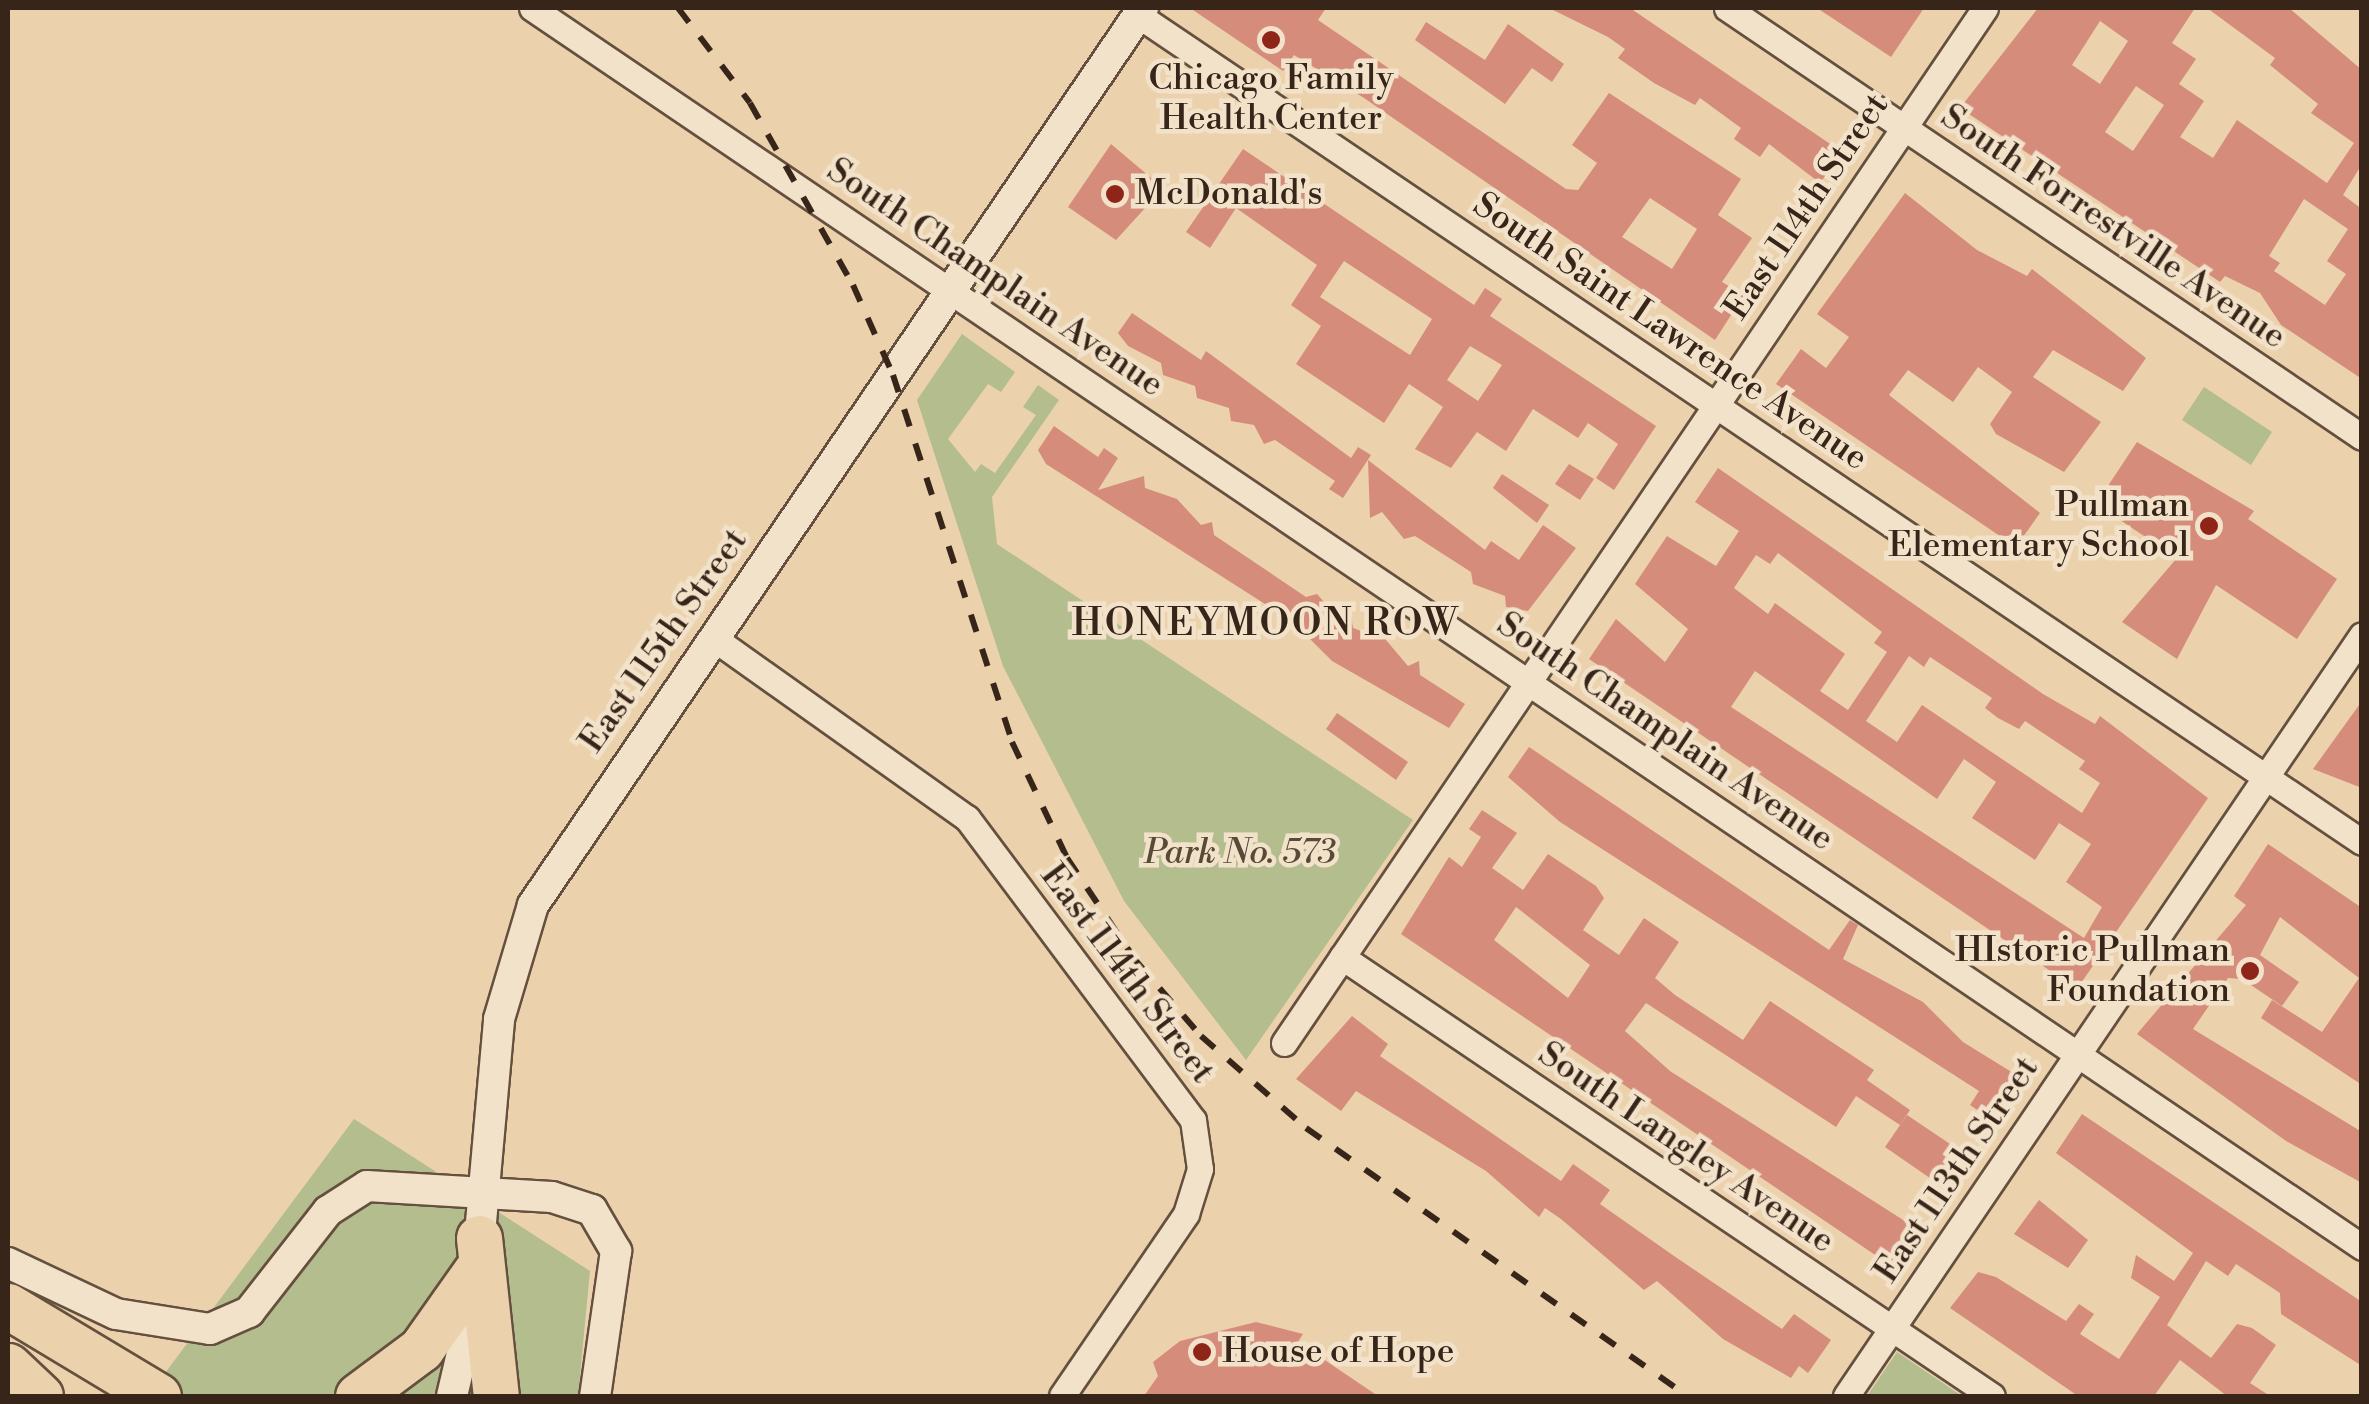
<!DOCTYPE html>
<html>
<head>
<meta charset="utf-8">
<style>
	body { margin:0 }
	#map { position:relative; width:2369px; height:1404px; overflow:hidden; background:#ebd2ad; font-family:"Libre Bodoni",serif }
	div>[style] { position:absolute }
	[style*='--x'] { left:calc(var(--x)*1px); top:calc(var(--y)*1px); width:calc(var(--w)*1px); rotate:calc(var(--a)*1deg) }
	.green>* { inset:0; background:#b3bd8d }
	.building>* { inset:0; background:#d58c7b }
	.roads { filter:drop-shadow(2px 0 #65503f) drop-shadow(-2px 0 #65503f) drop-shadow(0 2px #65503f) drop-shadow(0 -2px #65503f) }
	.minor>* { height:25px; margin:-12.5px; padding:0 12.5px; transform-origin:12.5px; border-radius:12.5px; background:#f2e2ca }
	.tertiary>* { height:30px; margin:-15px; padding:0 15px; transform-origin:15px; border-radius:15px; background:#f2e2ca }
	.motorway>* { height:45px; margin:-22.5px; padding:0 22.5px; transform-origin:22.5px; border-radius:22.5px; background:#ebd2ad }
	.rail>* { height:6px; margin-top:-3px; transform-origin:0; background:repeating-linear-gradient(90deg,#38251a 0 18px,transparent 0 36px) }
	.dots>* { width:28px; height:28px; translate:-50% -50%; box-sizing:border-box; border:5px solid #f2e2ca; border-radius:50% }
	span { translate:-50% -50%; white-space:nowrap; text-align:center; line-height:1.15; -webkit-text-stroke:9px #f2e2ca; paint-order:stroke }
	.poi-label { font-size:35px; color:#38251a }
	.left { translate:0 -50%; text-align:left }
	.right { translate:-100% -50%; text-align:right }
	.street-label { font-size:35px; color:#38251a }
	.park-label { font-size:35px; color:#574b37; font-style:italic }
	.neighbourhood-label { font-size:38px; color:#38251a; letter-spacing:2.5px }
	.frame { position:absolute; inset:0; border:10px solid #38251a; pointer-events:none }
</style>
</head>
<body>
<div id="map">
	<div class="green">
		<i style="clip-path:polygon(962px 334px,1015px 372px,1001px 392px,988px 384px,948px 439px,975px 472px,981px 464px,995px 473px,1036px 415px,1023px 407px,1038px 385px,1059px 400px,992px 497px,997px 544px,1413px 820px,1246px 1060px,1124px 901px,1003px 666px,917px 400px)"></i>
		<i style="clip-path:polygon(2204px 387px,2272px 432px,2251px 465px,2182px 420px)"></i>
		<i style="clip-path:polygon(354px 1119px,590px 1271px,578px 1396px,148px 1396px)"></i>
		<i style="clip-path:polygon(1897px 1352px,1962px 1396px,1867px 1396px)"></i>
	</div>
	<div class="building">
		<i style="clip-path:polygon(evenodd,1190px 8px,1326px 8px,1318px 20px,1566px 189px,1578px 190px,1597px 163px,1572px 145px,1609px 93px,1741px 179px,1718px 215px,1752px 238px,1722px 282px,1744px 295px,1715px 340px,1364px 98px,1294px 55px,1283px 71px,1190px 8px,1650px 198px,1697px 229px,1672px 269px,1622px 237px,1650px 198px)"></i>
		<i style="clip-path:polygon(1549px 8px,1630px 8px,1842px 152px,1820px 183px,1769px 144px,1760px 157px,1734px 139px,1741px 128px,1700px 98px,1695px 105px,1654px 83px,1618px 58px,1625px 49px,1608px 37px)"></i>
		<i style="clip-path:polygon(1817px 8px,1924px 8px,1891px 57px)"></i>
		<i style="clip-path:polygon(evenodd,2038px 8px,2195px 8px,2172px 43px,2196px 59px,2179px 84px,2204px 101px,2180px 137px,2213px 158px,2237px 120px,2327px 183px,2354px 143px,2311px 113px,2318px 104px,2270px 65px,2275px 58px,2207px 8px,2289px 8px,2362px 70px,2362px 164px,2343px 195px,2362px 209px,2362px 379px,2281px 325px,2260px 293px,2225px 276px,2220px 282px,1960px 108px,2038px 8px,2100px 21px,2128px 41px,2100px 84px,2072px 65px,2100px 21px,2038px 8px,2136px 86px,2164px 105px,2133px 151px,2105px 132px,2136px 86px,2038px 8px,2304px 199px,2348px 229px,2327px 261px,2346px 274px,2325px 305px,2274px 271px,2280px 263px,2269px 256px,2304px 199px)"></i>
		<i style="clip-path:polygon(1426px 22px,1485px 60px,1508px 24px,1564px 64px,1552px 82px,1532px 68px,1505px 104px,1415px 40px)"></i>
		<i style="clip-path:polygon(1111px 144px,1156px 182px,1156px 196px,1116px 240px,1068px 207px)"></i>
		<i style="clip-path:polygon(evenodd,1243px 149px,1474px 305px,1485px 288px,1502px 299px,1490px 316px,1656px 426px,1614px 490px,1596px 478px,1618px 444px,1588px 423px,1578px 438px,1533px 409px,1506px 451px,1477px 432px,1451px 468px,1415px 449px,1443px 407px,1409px 384px,1384px 423px,1296px 364px,1321px 326px,1291px 305px,1317px 265px,1236px 208px,1210px 248px,1186px 232px,1243px 149px,1344px 261px,1432px 319px,1410px 355px,1320px 297px,1344px 261px,1243px 149px,1470px 346px,1502px 365px,1478px 401px,1447px 380px,1470px 346px)"></i>
		<i style="clip-path:polygon(1905px 193px,1977px 250px,2027px 276px,2032px 269px,2146px 358px,2123px 391px,2053px 350px,2033px 377px,2101px 422px,2064px 472px,1996px 434px,1990px 424px,2012px 392px,1978px 367px,1953px 402px,1908px 370px,1889px 395px,2040px 513px,2016px 547px,1776px 384px,1801px 349px,1826px 368px,1849px 337px,1817px 314px)"></i>
		<i style="clip-path:polygon(1132px 313px,1201px 360px,1206px 351px,1351px 458px,1358px 447px,1371px 455px,1343px 498px,1329px 489px,1335px 481px,1275px 440px,1264px 444px,1254px 425px,1231px 421px,1229px 408px,1197px 398px,1195px 386px,1163px 375px,1161px 363px,1128px 346px,1118px 333px)"></i>
		<i style="clip-path:polygon(1054px 426px,1098px 457px,1104px 448px,1118px 458px,1098px 490px,1144px 476px,1145px 488px,1177px 499px,1201px 525px,1212px 522px,1214px 535px,1306px 597px,1317px 594px,1340px 620px,1351px 616px,1353px 628px,1386px 640px,1408px 666px,1419px 661px,1420px 675px,1465px 704px,1449px 728px,1332px 661px,1293px 622px,1046px 464px,1038px 450px)"></i>
		<i style="clip-path:polygon(2137px 442px,2254px 511px,2248px 519px,2337px 579px,2297px 639px,2216px 585px,2177px 659px,2122px 622px,2177px 558px,2096px 504px)"></i>
		<i style="clip-path:polygon(1368px 460px,1485px 550px,1491px 541px,1519px 560px,1543px 525px,1576px 548px,1528px 611px,1506px 607px,1505px 596px,1473px 584px,1471px 572px,1415px 536px,1404px 539px,1382px 512px,1370px 518px)"></i>
		<i style="clip-path:polygon(1569px 464px,1594px 479px,1580px 500px,1555px 484px)"></i>
		<i style="clip-path:polygon(evenodd,1718px 468px,2043px 694px,2095px 724px,2100px 716px,2208px 798px,2077px 989px,1589px 659px,1616px 619px,1665px 662px,1688px 629px,1635px 584px,1667px 536px,1716px 566px,1739px 531px,1695px 502px,1718px 468px,1778px 553px,1882px 632px,1874px 643px,1887px 652px,1848px 710px,1820px 691px,1845px 654px,1775px 603px,1768px 614px,1734px 588px,1756px 555px,1770px 564px,1778px 553px,1718px 468px,1909px 656px,1924px 667px,1930px 657px,1992px 698px,1985px 708px,1998px 718px,2019px 729px,2025px 721px,2085px 761px,2079px 769px,2100px 783px,2082px 813px,1922px 705px,1897px 742px,1866px 721px,1909px 656px,1718px 468px,1755px 671px,1937px 799px,1964px 759px,1996px 782px,1972px 818px,2035px 860px,2059px 823px,2091px 844px,2066px 882px,2102px 907px,2084px 938px,1731px 707px,1755px 671px)"></i>
		<i style="clip-path:polygon(1502px 474px,1549px 505px,1537px 523px,1493px 488px)"></i>
		<i style="clip-path:polygon(2362px 701px,2362px 788px,2313px 769px)"></i>
		<i style="clip-path:polygon(1337px 713px,1408px 762px,1396px 780px,1326px 729px)"></i>
		<i style="clip-path:polygon(1529px 747px,1829px 950px,1850px 920px,1858px 925px,1843px 959px,1923px 1002px,1963px 1042px,2018px 1076px,1989px 1118px,1970px 1105px,1979px 1091px,1560px 822px,1508px 777px)"></i>
		<i style="clip-path:polygon(evenodd,1482px 810px,1517px 833px,1492px 868px,1523px 890px,1548px 854px,1596px 886px,1604px 898px,1583px 930px,1619px 955px,1644px 918px,1679px 942px,1655px 978px,1675px 995px,1743px 1040px,1770px 1001px,1874px 1070px,1867px 1080px,1910px 1110px,1900px 1125px,1856px 1096px,1836px 1127px,1646px 1003px,1625px 1031px,1670px 1071px,1911px 1225px,1890px 1265px,1401px 934px,1449px 857px,1462px 867px,1481px 837px,1469px 829px,1482px 810px,1516px 907px,1590px 965px,1568px 998px,1494px 940px,1516px 907px)"></i>
		<i style="clip-path:polygon(2268px 844px,2362px 908px,2362px 1085px,2261px 1018px,2272px 1000px,2322px 1032px,2359px 978px,2280px 917px,2260px 955px,2299px 982px,2282px 1006px,2242px 979px,2228px 978px,2193px 1029px,2362px 1132px,2362px 1183px,2286px 1141px,2137px 1034px,2246px 905px,2234px 896px)"></i>
		<i style="clip-path:polygon(1352px 1016px,1388px 1044px,1380px 1056px,1561px 1181px,1573px 1164px,1610px 1190px,1600px 1204px,1674px 1256px,1782px 1329px,1794px 1314px,1831px 1340px,1808px 1373px,1799px 1366px,1791px 1378px,1723px 1339px,1657px 1281px,1644px 1290px,1561px 1219px,1545px 1208px,1539px 1217px,1486px 1171px,1356px 1091px,1341px 1111px,1296px 1079px)"></i>
		<i style="clip-path:polygon(2082px 1114px,2362px 1302px,2362px 1366px,2281px 1314px,2280px 1293px,2236px 1264px,2228px 1276px,2206px 1261px,2167px 1325px,2211px 1358px,2237px 1324px,2252px 1328px,2276px 1345px,2250px 1383px,2270px 1396px,2227px 1396px,2180px 1360px,2154px 1396px,2078px 1396px,1950px 1308px,1978px 1272px,1996px 1277px,2066px 1321px,2079px 1304px,2094px 1314px,2080px 1334px,2119px 1359px,2160px 1297px,2131px 1278px,2136px 1255px,2174px 1281px,2193px 1253px,2056px 1153px)"></i>
		<i style="clip-path:polygon(1907px 1115px,1962px 1152px,1940px 1185px,1885px 1147px)"></i>
		<i style="clip-path:polygon(2039px 1200px,2088px 1240px,2068px 1268px,2014px 1234px)"></i>
		<i style="clip-path:polygon(1256px 1322px,1303px 1334px,1298px 1342px,1378px 1396px,1144px 1396px,1158px 1376px,1153px 1362px,1180px 1341px)"></i>
	</div>
	<div class="roads">
		<div class="minor">
			<i style="--x:532;--y:8;--w:2210;--a:34.1"></i>
			<i style="--x:1727;--y:8;--w:766;--a:34.04"></i>
			<i style="--x:1138;--y:15;--w:1477;--a:34.05"></i>
			<i style="--x:712;--y:637;--w:313;--a:35.4"></i>
			<i style="--x:967;--y:818;--w:377;--a:53.2"></i>
			<i style="--x:1193;--y:1120;--w:49;--a:81.9"></i>
			<i style="--x:1200;--y:1169;--w:47;--a:107.3"></i>
			<i style="--x:1186;--y:1214;--w:220;--a:124.3"></i>
			<i style="--x:1342;--y:957;--w:784;--a:34.03"></i>
			<i style="--x:1284;--y:1043;--w:1250;--a:-55.89"></i>
			<i style="--x:1846;--y:1396;--w:919;--a:-55.86"></i>
		</div>
		<div class="tertiary">
			<i style="--x:478;--y:1256;--w:238;--a:-84.9"></i>
			<i style="--x:499;--y:1019;--w:119;--a:-73.4"></i>
			<i style="--x:533;--y:905;--w:1085;--a:-55.78"></i>
			<i style="--x:8;--y:1263;--w:119;--a:25.3"></i>
			<i style="--x:116;--y:1314;--w:95;--a:9.1"></i>
			<i style="--x:210;--y:1329;--w:43;--a:-23.6"></i>
			<i style="--x:249;--y:1312;--w:128;--a:-52"></i>
			<i style="--x:328;--y:1211;--w:46;--a:-32.7"></i>
			<i style="--x:367;--y:1186;--w:185;--a:3.4"></i>
			<i style="--x:552;--y:1197;--w:42;--a:18"></i>
			<i style="--x:592;--y:1210;--w:48;--a:59.7"></i>
			<i style="--x:616;--y:1251;--w:147;--a:98.2"></i>
			<i style="--x:452;--y:1396;--w:97;--a:-76.8"></i>
		</div>
		<div class="motorway">
			<i style="--x:479;--y:1238;--w:159;--a:83.9"></i>
			<i style="--x:8;--y:1306;--w:175;--a:31"></i>
			<i style="--x:8;--y:1366;--w:44;--a:43.2"></i>
			<i style="--x:358;--y:1396;--w:79;--a:-36.7"></i>
			<i style="--x:421;--y:1349;--w:95;--a:-54.8"></i>
		</div>
	</div>
	<div class="rail">
		<i style="--x:678;--y:8;--w:119;--a:52.8"></i>
		<i style="--x:750;--y:103;--w:209;--a:60.5"></i>
		<i style="--x:853;--y:285;--w:98;--a:66"></i>
		<i style="--x:893;--y:375;--w:386;--a:72"></i>
		<i style="--x:1012;--y:742;--w:128;--a:64.6"></i>
		<i style="--x:1067;--y:858;--w:124;--a:56.2"></i>
		<i style="--x:1136;--y:961;--w:99;--a:49.1"></i>
		<i style="--x:1201;--y:1036;--w:140;--a:41.2"></i>
		<i style="--x:1306;--y:1128;--w:467;--a:35.1"></i>
	</div>
	<div class="dots">
		<i style="left:1271px;top:40px;background:#8f2418"></i>
		<i style="left:1115px;top:194px;background:#8f2418"></i>
		<i style="left:2209px;top:526px;background:#8f2418"></i>
		<i style="left:2250px;top:971px;background:#8f2418"></i>
		<i style="left:1202px;top:1352px;background:#8f2418"></i>
	</div>
	<div class="poi-label">
		<span style="left:1271px;top:99px">Chicago Family<br>Health Center</span>
		<span class="left" style="left:1135px;top:194px">McDonald's</span>
		<span class="right" style="left:2189px;top:526px">Pullman<br>Elementary School</span>
		<span class="right" style="left:2230px;top:971px">HIstoric Pullman<br>Foundation</span>
		<span class="left" style="left:1222px;top:1352px">House of Hope</span>
	</div>
	<div class="street-label">
		<span style="left:1807px;top:207px;rotate:-56deg">East 114th Street</span>
		<span style="left:2113px;top:227px;rotate:34deg">South Forrestville Avenue</span>
		<span style="left:995px;top:278px;rotate:34deg">South Champlain Avenue</span>
		<span style="left:1670px;top:332px;rotate:34deg">South Saint Lawrence Avenue</span>
		<span style="left:664px;top:641px;rotate:-55deg">East 115th Street</span>
		<span style="left:1665px;top:732px;rotate:34deg">South Champlain Avenue</span>
		<span style="left:1127px;top:974px;rotate:53deg">East 114th Street</span>
		<span style="left:1686px;top:1148px;rotate:34deg">South Langley Avenue</span>
		<span style="left:1957px;top:1170px;rotate:-56deg">East 113th Street</span>
	</div>
	<div class="park-label">
		<span style="left:1240px;top:853px">Park No. 573</span>
	</div>
	<div class="neighbourhood-label">
		<span style="left:1266px;top:624px">HONEYMOON ROW</span>
	</div>
	<div class="frame"></div>
</div>
</body>
</html>
